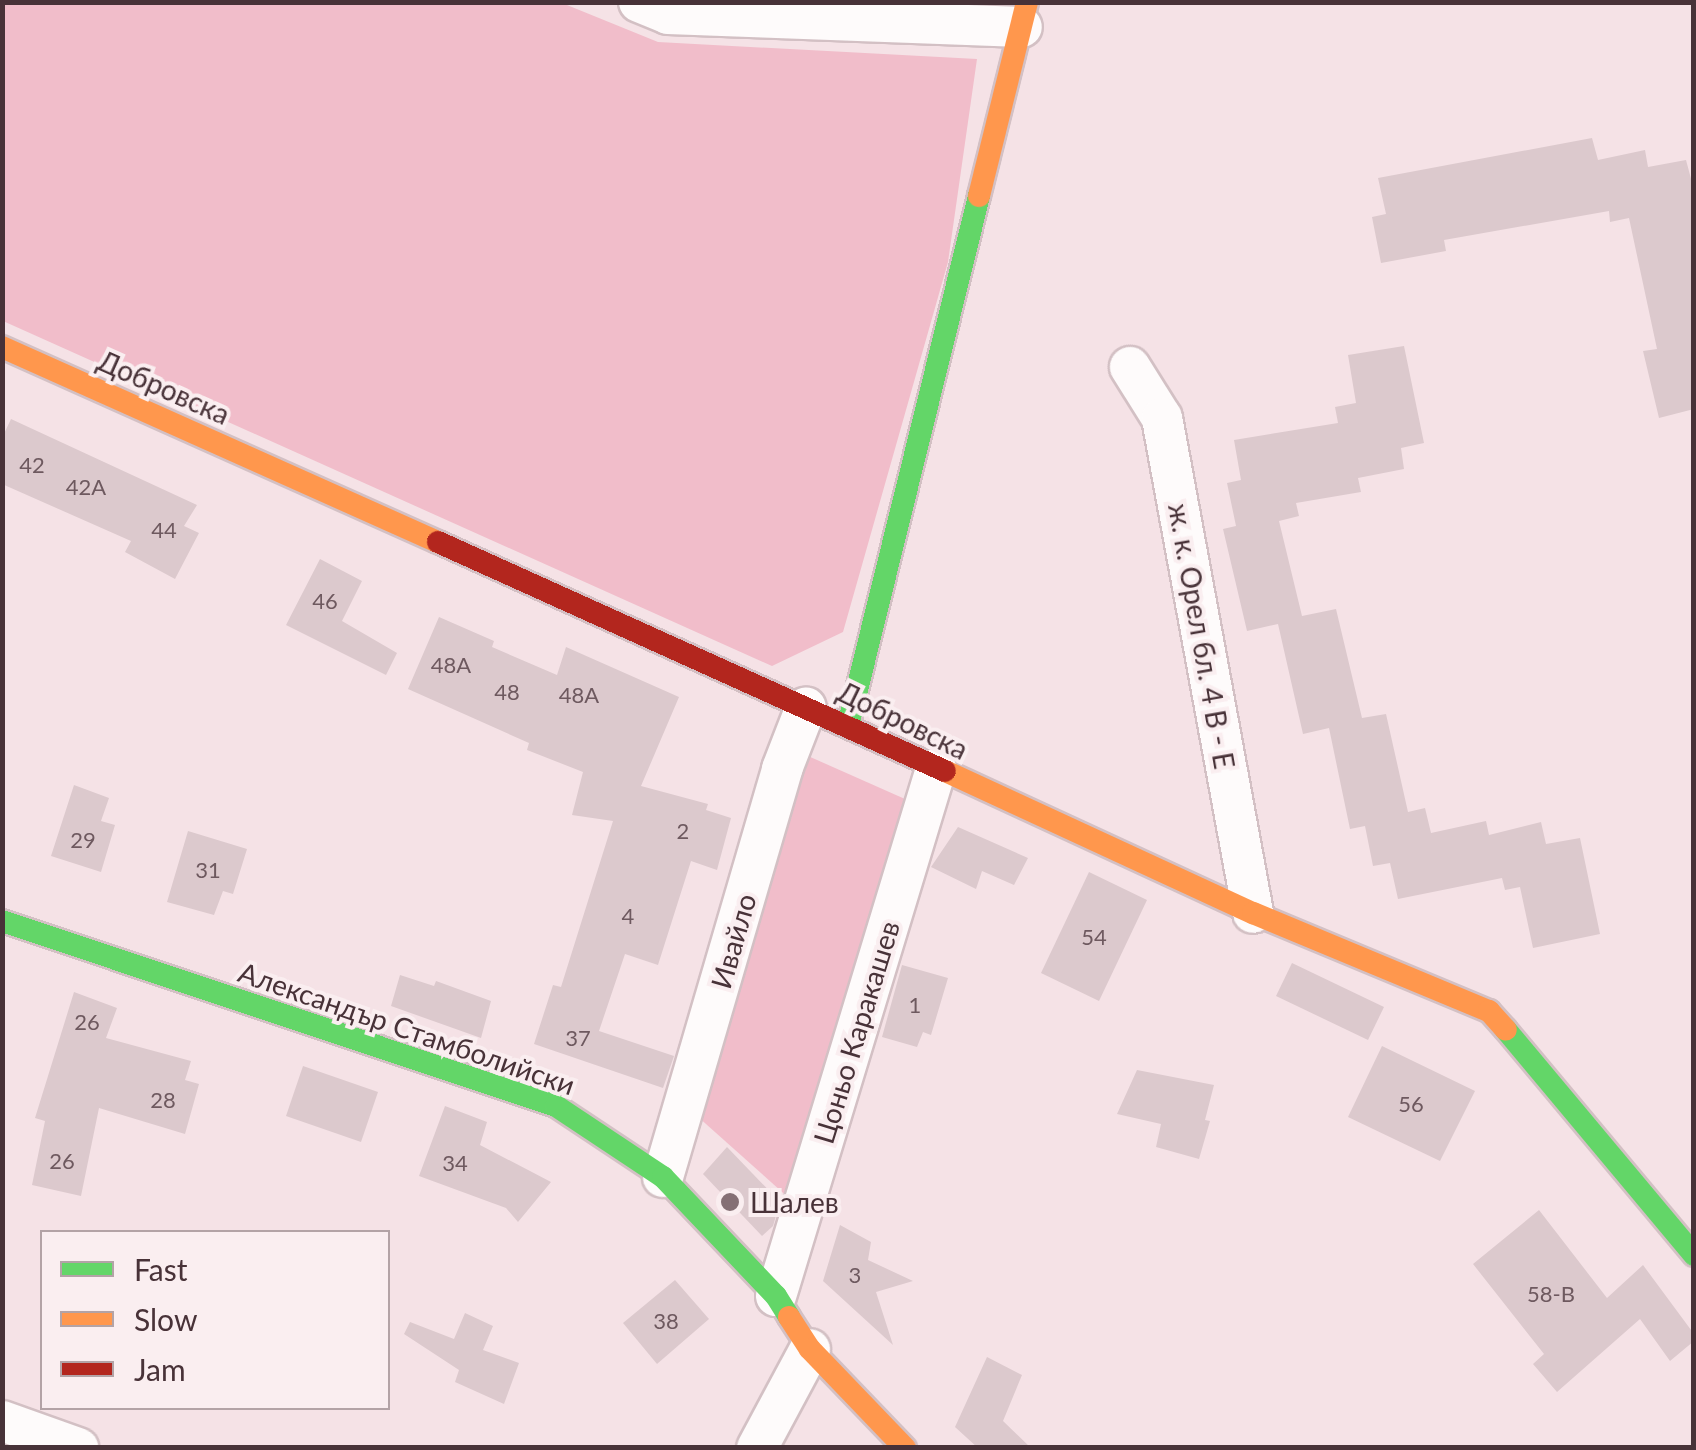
<!DOCTYPE html>
<html>
<head>
<meta charset="utf-8">
<style>
	body { margin:0 }
	#map { position:relative; width:1696px; height:1450px; overflow:hidden; background:#f5e2e6; font-family:Lato,sans-serif }
	div>[style] { position:absolute }
	[style*='--x'] { left:calc(var(--x)*1px); top:calc(var(--y)*1px); width:calc(var(--w)*1px); rotate:calc(var(--a)*1deg) }
	.green>* { inset:0; background:#f1bdca }
	.building>* { inset:0; background:#dcc9cd }
	.roads { filter:drop-shadow(2px 0 #d3c0c4) drop-shadow(-2px 0 #d3c0c4) drop-shadow(0 2px #d3c0c4) drop-shadow(0 -2px #d3c0c4) }
	.street>* { height:40px; margin:-20px; padding:0 20px; transform-origin:20px; border-radius:20px; background:#fefbfb }
	.fast>* { height:22px; margin:-11px; padding:0 11px; transform-origin:11px; border-radius:11px; background:#63d668 }
	.slow>* { height:22px; margin:-11px; padding:0 11px; transform-origin:11px; border-radius:11px; background:#ff974d }
	.jam>* { height:22px; margin:-11px; padding:0 11px; transform-origin:11px; border-radius:11px; background:#b3261e }
	.dots>* { width:28px; height:28px; translate:-50% -50%; box-sizing:border-box; border:5px solid #faeef0; border-radius:50% }
	span { translate:-50% -50%; white-space:nowrap; text-align:center; line-height:1.15; -webkit-text-stroke:8px #faeef0; paint-order:stroke }
	.number-label { font-size:22px; color:#6e595f }
	.number-label span { -webkit-text-stroke-width:0 }
	.street-label { font-size:28px; color:#483238 }
	.poi-label { font-size:28px; color:#483238 }
	.left { translate:0 -50%; text-align:left }
	.frame { position:absolute; inset:0; border:5px solid #483238; pointer-events:none }
	.legend { position:absolute; left:40px; top:1230px; width:350px; height:180px; box-sizing:border-box; background:#faeef0; border:2px solid #b3a3a6; margin:0; padding:12px 18px; list-style:none; font-size:30px; color:#483238 }
	.legend li { display:flex; align-items:center; gap:20px; height:50px }
	.legend b { width:50px; border:2px solid #b3a3a6 }
</style>
</head>
<body>
<div id="map">
	<div class="green">
		<i style="clip-path:polygon(3px 3px,562px 3px,658px 42px,977px 59px,948px 262px,843px 632px,772px 666px,3px 321px)"></i>
		<i style="clip-path:polygon(799px 752px,905px 799px,791px 1200px,697px 1116px)"></i>
	</div>
	<div class="building">
		<i style="clip-path:polygon(1592px 138px,1598px 160px,1645px 150px,1648px 167px,1686px 160px,1694px 190px,1694px 409px,1659px 418px,1643px 351px,1657px 349px,1629px 218px,1610px 222px,1609px 211px,1444px 240px,1446px 251px,1381px 263px,1372px 217px,1386px 214px,1378px 178px)"></i>
		<i style="clip-path:polygon(1404px 346px,1424px 443px,1401px 448px,1404px 469px,1358px 478px,1361px 492px,1296px 503px,1299px 516px,1279px 521px,1302px 616px,1336px 609px,1362px 718px,1386px 714px,1408px 812px,1425px 808px,1431px 833px,1486px 821px,1489px 835px,1541px 822px,1546px 844px,1580px 838px,1600px 934px,1533px 948px,1520px 887px,1505px 890px,1502px 878px,1398px 899px,1390px 863px,1373px 866px,1365px 826px,1350px 829px,1329px 728px,1303px 734px,1278px 624px,1247px 631px,1223px 529px,1236px 526px,1227px 483px,1241px 480px,1234px 440px,1338px 423px,1335px 407px,1356px 403px,1348px 355px)"></i>
		<i style="clip-path:polygon(11px 419px,197px 505px,184px 526px,199px 533px,175px 579px,125px 552px,131px 541px,2px 484px,2px 438px)"></i>
		<i style="clip-path:polygon(320px 559px,362px 581px,342px 621px,397px 653px,386px 675px,286px 625px)"></i>
		<i style="clip-path:polygon(439px 617px,494px 641px,492px 647px,557px 675px,566px 647px,679px 697px,641px 786px,708px 804px,706px 810px,731px 818px,717px 870px,691px 861px,658px 965px,625px 954px,599px 1031px,674px 1056px,663px 1088px,534px 1044px,553px 985px,561px 987px,613px 821px,572px 815px,583px 772px,527px 750px,529px 743px,408px 689px)"></i>
		<i style="clip-path:polygon(74px 785px,109px 798px,101px 821px,115px 825px,101px 872px,51px 856px)"></i>
		<i style="clip-path:polygon(958px 827px,1028px 858px,1014px 885px,982px 871px,976px 889px,931px 867px)"></i>
		<i style="clip-path:polygon(188px 831px,247px 849px,233px 894px,223px 891px,214px 915px,167px 902px)"></i>
		<i style="clip-path:polygon(1089px 872px,1147px 900px,1099px 1001px,1041px 973px)"></i>
		<i style="clip-path:polygon(1292px 963px,1384px 1007px,1368px 1040px,1276px 996px)"></i>
		<i style="clip-path:polygon(902px 965px,948px 978px,931px 1035px,923px 1032px,917px 1047px,882px 1037px)"></i>
		<i style="clip-path:polygon(400px 975px,434px 986px,436px 981px,491px 1001px,481px 1038px,391px 1006px)"></i>
		<i style="clip-path:polygon(74px 992px,117px 1008px,106px 1038px,191px 1061px,185px 1080px,199px 1084px,185px 1134px,99px 1108px,81px 1196px,32px 1185px,45px 1121px,35px 1118px)"></i>
		<i style="clip-path:polygon(1382px 1046px,1475px 1091px,1440px 1161px,1348px 1117px)"></i>
		<i style="clip-path:polygon(303px 1066px,378px 1092px,361px 1142px,286px 1116px)"></i>
		<i style="clip-path:polygon(1137px 1070px,1214px 1085px,1205px 1120px,1210px 1121px,1199px 1159px,1156px 1147px,1161px 1124px,1117px 1114px)"></i>
		<i style="clip-path:polygon(445px 1106px,487px 1122px,480px 1145px,551px 1182px,518px 1222px,506px 1208px,419px 1176px)"></i>
		<i style="clip-path:polygon(727px 1147px,780px 1202px,773px 1226px,762px 1236px,703px 1174px)"></i>
		<i style="clip-path:polygon(1539px 1210px,1607px 1298px,1643px 1265px,1694px 1334px,1694px 1341px,1670px 1361px,1640px 1319px,1557px 1392px,1533px 1364px,1544px 1354px,1473px 1264px)"></i>
		<i style="clip-path:polygon(840px 1225px,871px 1242px,868px 1260px,913px 1281px,876px 1292px,893px 1345px,823px 1281px)"></i>
		<i style="clip-path:polygon(675px 1280px,709px 1319px,657px 1364px,623px 1323px)"></i>
		<i style="clip-path:polygon(465px 1313px,493px 1326px,483px 1350px,519px 1363px,504px 1404px,455px 1382px,459px 1370px,404px 1334px,410px 1322px,454px 1339px)"></i>
		<i style="clip-path:polygon(987px 1357px,1022px 1375px,1003px 1421px,1031px 1448px,978px 1448px,955px 1427px)"></i>
	</div>
	<div class="roads">
		<div class="street">
			<i style="--x:639;--y:2;--w:31;--a:22"></i>
			<i style="--x:668;--y:14;--w:354;--a:2.1"></i>
			<i style="--x:1130;--y:367;--w:60;--a:57.9"></i>
			<i style="--x:1162;--y:418;--w:503;--a:79.58"></i>
			<i style="--x:663;--y:1177;--w:425;--a:-73.7"></i>
			<i style="--x:782;--y:769;--w:66;--a:-68.8"></i>
			<i style="--x:776;--y:1296;--w:551;--a:-73.11"></i>
			<i style="--x:2;--y:1421;--w:81;--a:19.6"></i>
			<i style="--x:757;--y:1448;--w:112;--a:-61.8"></i>
		</div>
		<div class="fast">
			<i style="--x:848;--y:726;--w:546;--a:-76.12"></i>
			<i style="--x:2;--y:921;--w:584;--a:18.47"></i>
			<i style="--x:556;--y:1106;--w:128;--a:33.6"></i>
			<i style="--x:663;--y:1177;--w:164;--a:46.5"></i>
			<i style="--x:776;--y:1296;--w:25;--a:58"></i>
			<i style="--x:1506;--y:1030;--w:293;--a:50.1"></i>
		</div>
		<div class="slow">
			<i style="--x:979;--y:196;--w:200;--a:-76.1"></i>
			<i style="--x:2;--y:347;--w:478;--a:24.1"></i>
			<i style="--x:945;--y:771;--w:339;--a:24.8"></i>
			<i style="--x:1253;--y:913;--w:256;--a:22.6"></i>
			<i style="--x:1489;--y:1011;--w:25;--a:48"></i>
			<i style="--x:789;--y:1317;--w:38;--a:57"></i>
			<i style="--x:810;--y:1349;--w:137;--a:46.2"></i>
		</div>
		<div class="jam">
			<i style="--x:438;--y:542;--w:556;--a:24.31"></i>
		</div>
	</div>
	<div class="dots">
		<i style="left:730px;top:1202px;background:#857075"></i>
	</div>
	<div class="number-label">
		<span style="left:32px;top:465px">42</span>
		<span style="left:86px;top:487px">42А</span>
		<span style="left:164px;top:530px">44</span>
		<span style="left:325px;top:601px">46</span>
		<span style="left:451px;top:665px">48А</span>
		<span style="left:507px;top:692px">48</span>
		<span style="left:579px;top:695px">48А</span>
		<span style="left:683px;top:831px">2</span>
		<span style="left:83px;top:840px">29</span>
		<span style="left:208px;top:870px">31</span>
		<span style="left:628px;top:916px">4</span>
		<span style="left:1094px;top:937px">54</span>
		<span style="left:915px;top:1005px">1</span>
		<span style="left:87px;top:1022px">26</span>
		<span style="left:578px;top:1038px">37</span>
		<span style="left:163px;top:1100px">28</span>
		<span style="left:1411px;top:1104px">56</span>
		<span style="left:62px;top:1161px">26</span>
		<span style="left:455px;top:1163px">34</span>
		<span style="left:855px;top:1275px">3</span>
		<span style="left:1551px;top:1294px">58-В</span>
		<span style="left:666px;top:1321px">38</span>
	</div>
	<div class="street-label">
		<span style="left:164px;top:387px;rotate:24deg">Добровска</span>
		<span style="left:1202px;top:636px;rotate:80deg">ж. к. Орел бл. 4 В - Е</span>
		<span style="left:903px;top:720px;rotate:26deg">Добровска</span>
		<span style="left:733px;top:941px;rotate:-74deg">Ивайло</span>
		<span style="left:407px;top:1028px;rotate:19deg">Александър Стамболийски</span>
		<span style="left:856px;top:1032px;rotate:-73deg">Цоньо Каракашев</span>
	</div>
	<div class="poi-label">
		<span class="left" style="left:750px;top:1202px">Шалев</span>
	</div>
	<div class="frame"></div>
	<ul class="legend">
	<li><b style="height:12px;background:#63d668"></b>Fast</li>
	<li><b style="height:12px;background:#ff974d"></b>Slow</li>
	<li><b style="height:12px;background:#b3261e"></b>Jam</li>
	</ul>
</div>
</body>
</html>
